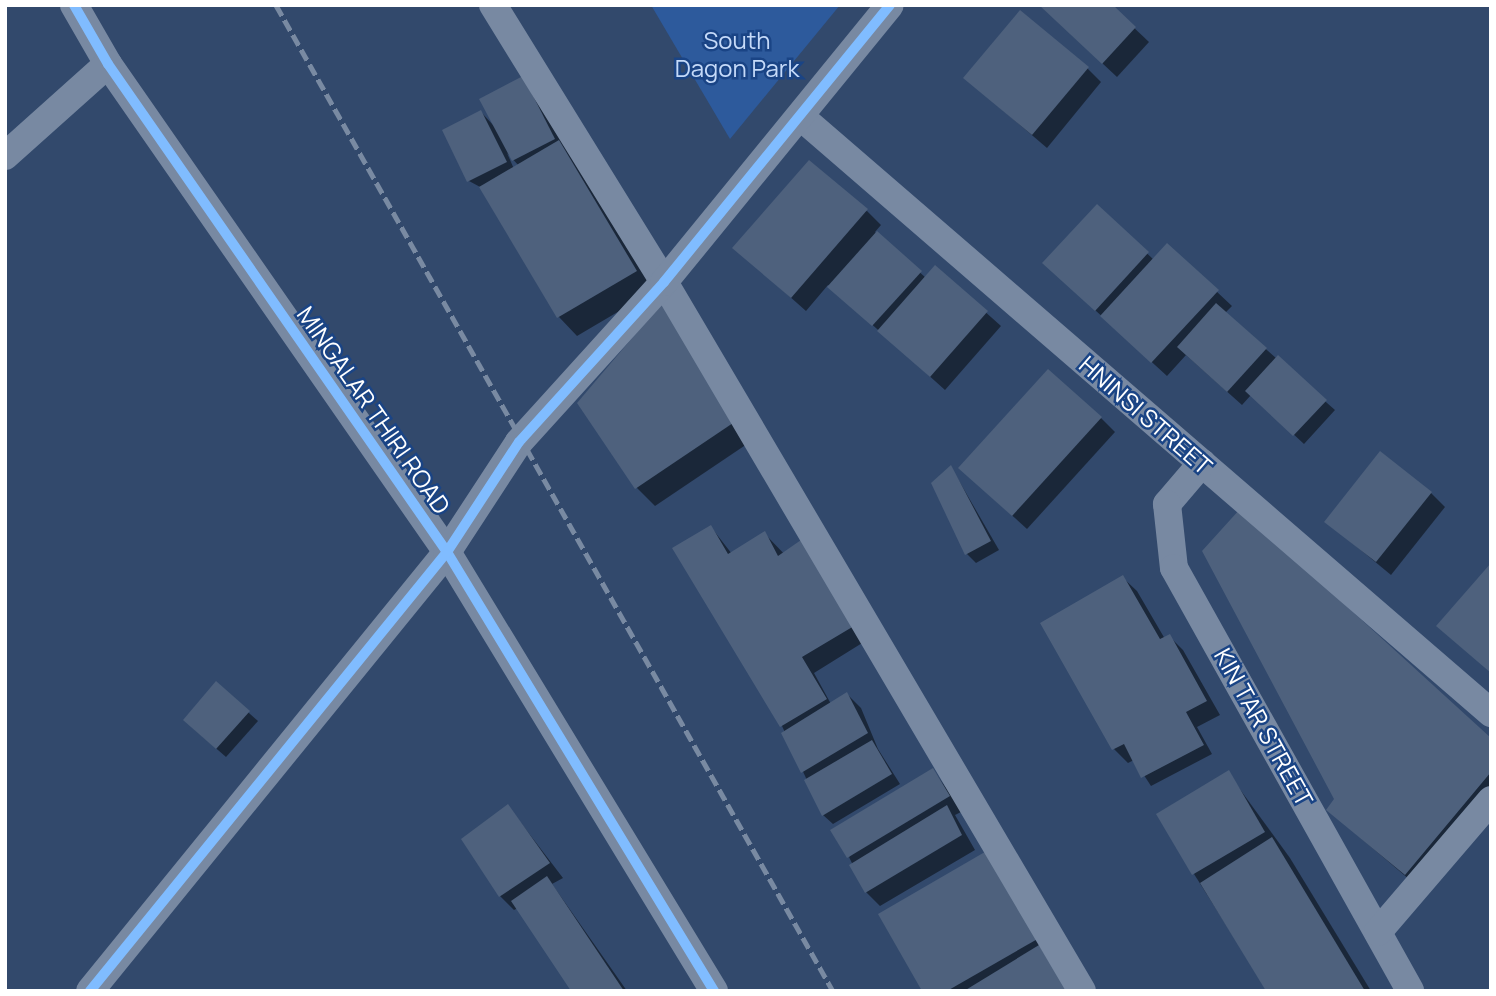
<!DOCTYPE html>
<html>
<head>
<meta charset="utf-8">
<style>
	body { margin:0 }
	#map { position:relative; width:1496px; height:996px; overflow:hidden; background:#32496c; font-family:Manrope,sans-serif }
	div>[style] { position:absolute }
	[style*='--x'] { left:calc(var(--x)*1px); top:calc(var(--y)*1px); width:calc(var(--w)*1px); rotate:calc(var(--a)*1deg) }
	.green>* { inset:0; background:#2d5a9c }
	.shadow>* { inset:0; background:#0007 }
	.building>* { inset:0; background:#4e617d }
	.minor>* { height:28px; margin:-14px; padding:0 14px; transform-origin:14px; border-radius:14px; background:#7889a2 }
	.rail>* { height:5px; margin-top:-2.5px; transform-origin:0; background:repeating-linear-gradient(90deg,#798aa2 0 12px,transparent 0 17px) }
	.cycleway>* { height:10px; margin:-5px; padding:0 5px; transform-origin:5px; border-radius:5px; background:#80bcff }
	span { translate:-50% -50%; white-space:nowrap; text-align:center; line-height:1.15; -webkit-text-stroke:5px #1a4485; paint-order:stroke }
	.park-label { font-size:24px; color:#c5daf9 }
	.street-label { font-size:24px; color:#fff }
	.frame { position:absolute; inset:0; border:7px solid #fff; pointer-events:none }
</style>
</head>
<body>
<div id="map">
	<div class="green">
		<i style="clip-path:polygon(651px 5px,840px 5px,730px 139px)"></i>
	</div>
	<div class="shadow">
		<i style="clip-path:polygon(1040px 5px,1110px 5px,1149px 42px,1117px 77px)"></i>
		<i style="clip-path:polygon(1087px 68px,1101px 82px,1047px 148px,965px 78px)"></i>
		<i style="clip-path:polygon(evenodd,522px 78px,655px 290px,577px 336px,559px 317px,482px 188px,469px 181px,481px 112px,494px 126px,522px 78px,507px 153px,519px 166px,514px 169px,507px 153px)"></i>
		<i style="clip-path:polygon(1097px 206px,1154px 260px,1168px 246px,1232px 306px,1225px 313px,1335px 410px,1304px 444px,1251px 395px,1242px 405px,1186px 355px,1167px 376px,1059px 277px)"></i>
		<i style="clip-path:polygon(867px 211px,881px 225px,875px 232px,926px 278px,935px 267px,1001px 326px,945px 390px,828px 285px,806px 311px,735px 248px)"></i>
		<i style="clip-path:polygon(666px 301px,753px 440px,655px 506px,637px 488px)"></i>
		<i style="clip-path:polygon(1101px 418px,1115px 432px,1027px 529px,975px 482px)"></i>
		<i style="clip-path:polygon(951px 467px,999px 550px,976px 563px,967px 554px,933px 483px)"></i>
		<i style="clip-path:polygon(1431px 493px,1445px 507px,1391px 575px,1327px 522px)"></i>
		<i style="clip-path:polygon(711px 527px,732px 554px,764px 533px,867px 640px,814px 673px,831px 704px,847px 694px,861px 708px,878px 749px,900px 784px,833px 824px,823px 815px,782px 726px)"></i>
		<i style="clip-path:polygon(1122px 577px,1137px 591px,1165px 639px,1169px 636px,1183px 650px,1220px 715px,1197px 727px,1212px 754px,1151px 786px,1134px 760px,1128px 763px,1114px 749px)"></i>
		<i style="clip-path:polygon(216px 684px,258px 721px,226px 757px,195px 730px)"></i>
		<i style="clip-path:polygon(1491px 740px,1491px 812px,1424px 892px,1328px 810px)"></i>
		<i style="clip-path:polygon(933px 770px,963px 811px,955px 815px,975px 850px,880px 906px,866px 892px,849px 857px)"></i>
		<i style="clip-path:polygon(1228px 773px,1290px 858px,1371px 991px,1268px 991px,1194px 874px)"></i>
		<i style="clip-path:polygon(508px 806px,563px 878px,552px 884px,627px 991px,573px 991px,518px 908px,514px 910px,500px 896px)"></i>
		<i style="clip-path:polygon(989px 851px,1071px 991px,924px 991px)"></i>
	</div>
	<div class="building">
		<i style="clip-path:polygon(1039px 5px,1113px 5px,1136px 27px,1102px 64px)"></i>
		<i style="clip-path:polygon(1020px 10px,1089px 67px,1032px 135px,963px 78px)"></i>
		<i style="clip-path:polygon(523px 76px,555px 139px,512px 161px,479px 99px)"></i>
		<i style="clip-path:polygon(481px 110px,507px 162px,467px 182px,442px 130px)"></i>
		<i style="clip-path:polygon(559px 140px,637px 271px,557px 318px,479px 187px)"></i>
		<i style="clip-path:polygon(809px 160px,868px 209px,791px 298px,732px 248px)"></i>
		<i style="clip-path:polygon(1097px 204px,1149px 252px,1095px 311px,1042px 263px)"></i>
		<i style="clip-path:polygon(877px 231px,922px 271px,872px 326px,827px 287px)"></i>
		<i style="clip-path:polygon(1167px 243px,1219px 290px,1151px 363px,1100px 316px)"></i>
		<i style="clip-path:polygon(935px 265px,988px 311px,930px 377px,877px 331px)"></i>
		<i style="clip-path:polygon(666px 298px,736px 421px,635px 489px,577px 403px)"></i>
		<i style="clip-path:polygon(1216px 303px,1267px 348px,1227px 392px,1177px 347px)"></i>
		<i style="clip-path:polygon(1278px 355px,1327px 400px,1293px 436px,1245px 391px)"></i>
		<i style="clip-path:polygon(1048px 369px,1102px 417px,1012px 516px,958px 468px)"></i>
		<i style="clip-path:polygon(1380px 451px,1432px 492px,1376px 562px,1324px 522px)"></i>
		<i style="clip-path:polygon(951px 465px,991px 541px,965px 555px,931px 483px)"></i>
		<i style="clip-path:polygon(1240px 509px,1491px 738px,1491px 772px,1405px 875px,1326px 810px,1334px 799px,1202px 551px)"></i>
		<i style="clip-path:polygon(711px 525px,728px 554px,765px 531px,778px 556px,801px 540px,854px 626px,802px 657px,827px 699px,780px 727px,672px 548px)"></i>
		<i style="clip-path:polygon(1491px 563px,1491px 673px,1436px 626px)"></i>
		<i style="clip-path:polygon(1123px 575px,1160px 639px,1170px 634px,1207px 701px,1186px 712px,1204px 745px,1141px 778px,1124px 744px,1112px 750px,1040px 623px)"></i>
		<i style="clip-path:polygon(216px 681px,250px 711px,216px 749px,183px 720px)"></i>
		<i style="clip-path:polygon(847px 692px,868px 733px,801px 773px,781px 733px)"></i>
		<i style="clip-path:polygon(872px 740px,892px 774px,822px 816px,804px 780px)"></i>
		<i style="clip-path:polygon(933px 768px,950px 796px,847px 858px,830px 830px)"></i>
		<i style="clip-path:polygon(1229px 770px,1265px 832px,1192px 875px,1156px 814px)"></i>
		<i style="clip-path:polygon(508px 804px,550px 863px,499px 897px,461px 839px)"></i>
		<i style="clip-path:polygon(947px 805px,962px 835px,865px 893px,849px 865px)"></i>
		<i style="clip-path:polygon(1272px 837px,1365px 991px,1266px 991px,1200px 883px)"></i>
		<i style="clip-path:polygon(990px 849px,1041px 937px,947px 991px,922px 991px,878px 914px)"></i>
		<i style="clip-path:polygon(547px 876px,624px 991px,571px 991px,511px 901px)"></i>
		<i style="clip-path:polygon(1039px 945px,1067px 991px,964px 991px)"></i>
	</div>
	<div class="minor">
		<i style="--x:74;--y:5;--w:68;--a:60"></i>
		<i style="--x:108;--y:64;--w:594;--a:55.21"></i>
		<i style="--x:447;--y:552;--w:514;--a:58.69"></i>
		<i style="--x:493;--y:5;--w:326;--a:58.3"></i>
		<i style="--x:664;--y:282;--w:823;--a:59.48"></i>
		<i style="--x:801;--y:117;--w:912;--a:40.82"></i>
		<i style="--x:5;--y:156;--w:138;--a:-41.8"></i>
		<i style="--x:1202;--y:463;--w:54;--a:130.5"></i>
		<i style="--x:1167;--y:504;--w:64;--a:83.8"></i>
		<i style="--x:1174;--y:568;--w:484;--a:60.8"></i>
		<i style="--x:1378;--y:932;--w:174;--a:-49.4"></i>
		<i style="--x:90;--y:991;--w:566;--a:-50.88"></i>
		<i style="--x:447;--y:552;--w:131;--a:-56.8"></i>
		<i style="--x:519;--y:442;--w:216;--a:-47.8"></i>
		<i style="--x:664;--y:282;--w:357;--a:-50.8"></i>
	</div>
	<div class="rail">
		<i style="--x:276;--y:5;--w:1132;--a:60.54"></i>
	</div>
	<div class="cycleway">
		<i style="--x:74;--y:5;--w:68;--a:60"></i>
		<i style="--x:108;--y:64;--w:594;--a:55.21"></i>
		<i style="--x:447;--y:552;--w:514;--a:58.69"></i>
		<i style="--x:90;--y:991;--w:566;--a:-50.88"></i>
		<i style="--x:447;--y:552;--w:131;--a:-56.8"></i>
		<i style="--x:519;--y:442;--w:216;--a:-47.8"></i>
		<i style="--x:664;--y:282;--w:357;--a:-50.8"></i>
	</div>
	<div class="park-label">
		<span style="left:737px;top:54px">South<br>Dagon Park</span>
	</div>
	<div class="street-label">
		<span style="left:374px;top:410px;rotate:55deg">MINGALAR THIRI ROAD</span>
		<span style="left:1146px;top:415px;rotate:41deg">HNINSI STREET</span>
		<span style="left:1264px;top:727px;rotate:61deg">KIN TAR STREET</span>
	</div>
	<div class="frame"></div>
</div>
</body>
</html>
